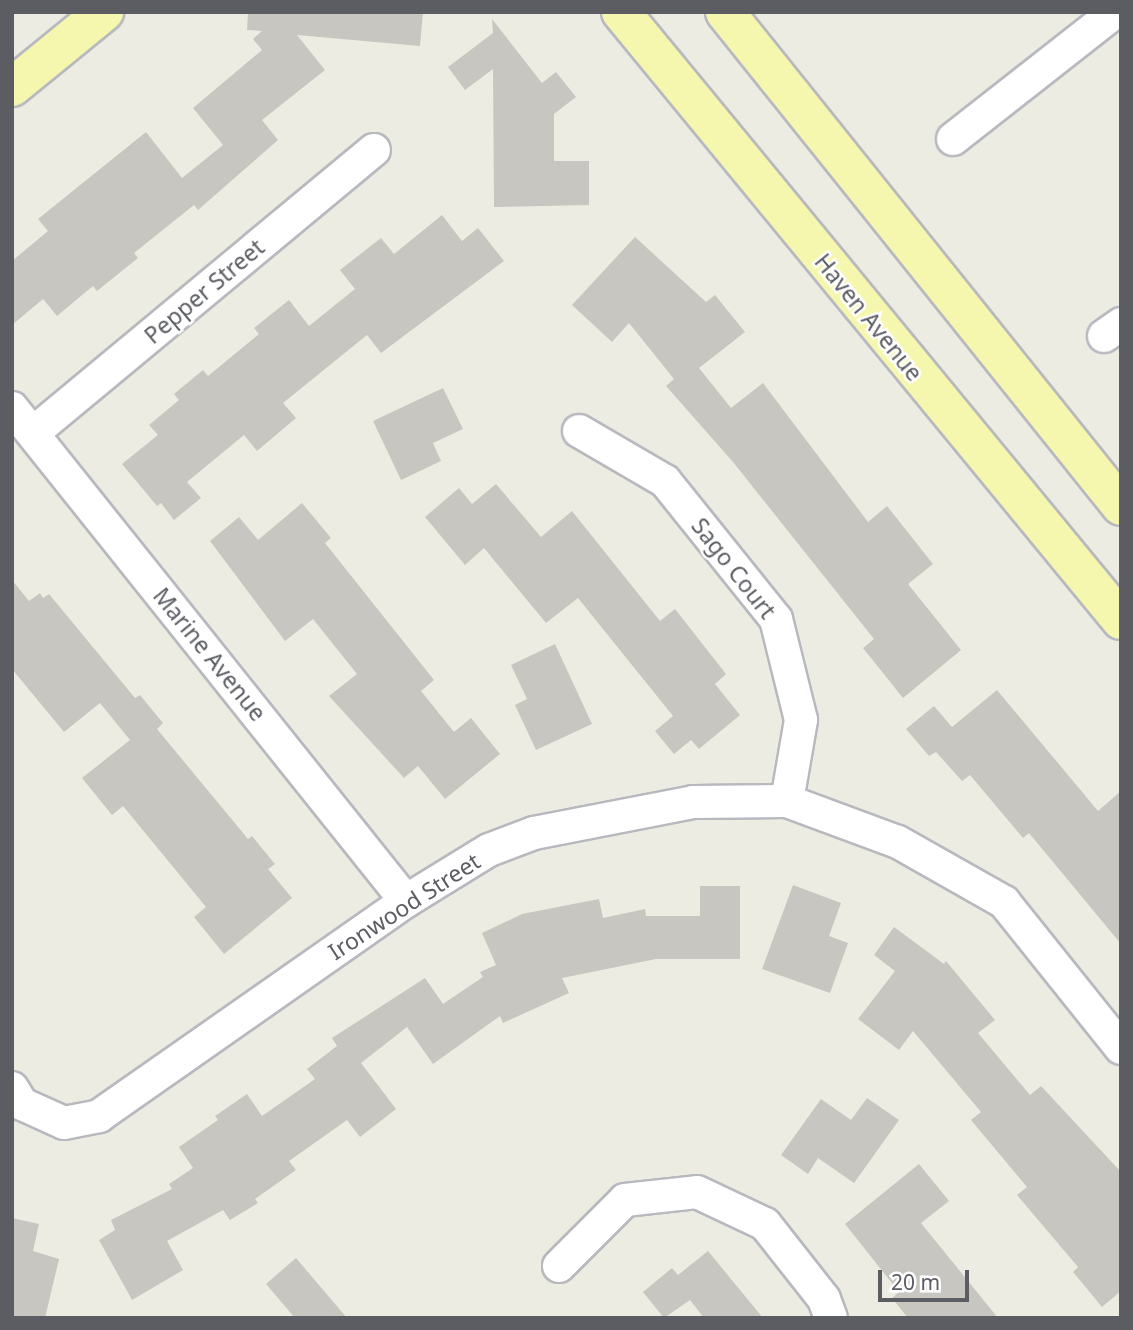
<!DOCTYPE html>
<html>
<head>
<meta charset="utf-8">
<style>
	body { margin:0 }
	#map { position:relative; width:1133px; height:1330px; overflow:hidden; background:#edece3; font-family:"Noto Sans",sans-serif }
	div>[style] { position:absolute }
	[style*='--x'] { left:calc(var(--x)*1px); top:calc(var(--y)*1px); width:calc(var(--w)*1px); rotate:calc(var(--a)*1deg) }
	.building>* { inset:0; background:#c8c6c0 }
	.roads { filter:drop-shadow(2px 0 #b8b9be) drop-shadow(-2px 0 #b8b9be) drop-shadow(0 2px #b8b9be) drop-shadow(0 -2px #b8b9be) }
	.minor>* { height:32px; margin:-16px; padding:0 16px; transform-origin:16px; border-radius:16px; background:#fff }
	.major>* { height:38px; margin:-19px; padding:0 19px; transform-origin:19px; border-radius:19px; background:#f6f7ae }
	span { translate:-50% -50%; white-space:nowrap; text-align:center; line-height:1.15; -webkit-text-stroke:5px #fff; paint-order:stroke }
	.street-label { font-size:23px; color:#5b5d63 }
	.frame { position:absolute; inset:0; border:14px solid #5b5d63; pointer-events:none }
	.scale { position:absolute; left:878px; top:1270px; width:91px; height:32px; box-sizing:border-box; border:4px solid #5b5d63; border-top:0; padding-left:9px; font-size:21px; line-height:24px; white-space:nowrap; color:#5b5d63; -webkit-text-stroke:5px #fff; paint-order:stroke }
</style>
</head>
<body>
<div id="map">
	<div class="building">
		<i style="clip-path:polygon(248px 12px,423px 12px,420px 46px,297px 35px,325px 70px,262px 120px,278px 140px,198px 210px,194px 205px,134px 253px,138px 258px,97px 291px,93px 286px,57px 316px,43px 299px,12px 325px,12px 261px,48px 231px,38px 219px,146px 132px,182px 178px,223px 145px,193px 108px,262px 50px,253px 39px,262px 31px,247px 30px)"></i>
		<i style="clip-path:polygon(492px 19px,542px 83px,556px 72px,576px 97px,554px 114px,554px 161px,589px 161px,589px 205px,494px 207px,493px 69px,465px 90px,448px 67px,493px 33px)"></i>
		<i style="clip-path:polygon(442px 215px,462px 241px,478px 228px,504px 261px,381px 353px,367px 335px,283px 403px,296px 418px,257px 451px,244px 435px,187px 482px,201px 498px,174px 520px,161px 503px,157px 506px,122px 464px,158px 435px,149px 425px,179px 400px,174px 394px,203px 370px,208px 376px,259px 334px,254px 328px,289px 300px,309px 326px,355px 289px,340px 270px,381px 238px,394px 254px)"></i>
		<i style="clip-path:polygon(635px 237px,706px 302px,715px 295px,745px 332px,699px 368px,731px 408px,763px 383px,868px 522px,887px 506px,933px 564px,908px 584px,961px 650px,903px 698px,863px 648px,874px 639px,733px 462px,666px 386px,674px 379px,629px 323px,612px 342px,572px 305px)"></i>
		<i style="clip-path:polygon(443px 388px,463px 429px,433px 443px,441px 461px,401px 480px,373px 421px)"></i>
		<i style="clip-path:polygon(496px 484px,541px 537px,572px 511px,660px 621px,675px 609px,726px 674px,715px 684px,740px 715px,699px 749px,691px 740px,674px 754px,655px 731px,673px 716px,578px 598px,546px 623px,484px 548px,465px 565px,425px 517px,459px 488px,472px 504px)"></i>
		<i style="clip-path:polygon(302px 503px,331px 538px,325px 543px,434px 680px,421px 691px,454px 732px,471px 718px,500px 754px,445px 799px,418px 766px,404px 778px,329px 696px,357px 674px,313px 619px,285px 641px,210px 541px,239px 517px,258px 540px)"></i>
		<i style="clip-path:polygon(12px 580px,29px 601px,40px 593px,43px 598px,49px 594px,135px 698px,140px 695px,163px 723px,157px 729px,248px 839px,252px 836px,275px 864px,268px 869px,292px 898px,224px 954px,194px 917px,206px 907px,123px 806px,112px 815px,82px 778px,130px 740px,100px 703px,64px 732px,12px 669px)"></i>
		<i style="clip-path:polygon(555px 644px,592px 724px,536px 750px,515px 705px,527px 699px,511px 665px)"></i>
		<i style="clip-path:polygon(997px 690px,1098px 811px,1121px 791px,1121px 944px,1029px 833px,1023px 838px,970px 775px,962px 781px,936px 752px,929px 756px,906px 729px,934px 706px,952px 727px)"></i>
		<i style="clip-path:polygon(793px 885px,841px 903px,829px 936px,848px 943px,830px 993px,762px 969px)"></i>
		<i style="clip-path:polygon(700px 886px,740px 886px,740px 959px,656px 959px,562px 978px,569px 993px,503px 1023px,500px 1016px,433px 1064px,407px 1027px,361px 1063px,396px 1109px,360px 1137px,347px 1120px,289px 1161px,296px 1170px,255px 1199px,258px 1203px,230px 1220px,223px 1210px,167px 1241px,183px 1270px,132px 1300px,99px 1240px,115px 1230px,111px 1220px,172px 1189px,169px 1184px,193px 1168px,179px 1147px,218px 1120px,215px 1116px,247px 1094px,262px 1116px,315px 1079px,307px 1069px,337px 1046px,332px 1038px,425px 978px,443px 1004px,483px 977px,480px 972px,496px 965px,482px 933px,522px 914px,599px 899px,603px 918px,645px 909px,646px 916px,700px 916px)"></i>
		<i style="clip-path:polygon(894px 927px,944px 964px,946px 961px,995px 1020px,978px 1033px,1030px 1095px,1041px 1086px,1121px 1172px,1121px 1291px,1102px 1307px,1073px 1272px,1078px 1267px,1017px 1195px,1027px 1187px,971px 1120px,981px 1112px,913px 1031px,899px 1050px,858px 1019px,895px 971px,874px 955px)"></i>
		<i style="clip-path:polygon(867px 1098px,899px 1120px,854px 1183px,818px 1158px,808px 1174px,781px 1155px,821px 1099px,851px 1120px)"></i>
		<i style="clip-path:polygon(919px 1164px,949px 1201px,921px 1223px,998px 1318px,908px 1318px,892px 1298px,899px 1292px,845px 1224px)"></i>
		<i style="clip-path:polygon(12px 1218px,39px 1224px,33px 1251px,59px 1259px,45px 1318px,12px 1318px)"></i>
		<i style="clip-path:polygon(708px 1251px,763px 1318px,704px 1318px,690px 1300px,664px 1318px,643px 1292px,672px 1268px,678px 1275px)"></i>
		<i style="clip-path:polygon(296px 1258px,347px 1318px,295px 1318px,266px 1284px)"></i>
	</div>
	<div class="roads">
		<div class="minor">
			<i style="--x:953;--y:139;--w:206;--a:-38.1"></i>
			<i style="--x:1104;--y:336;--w:21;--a:-35"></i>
			<i style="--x:12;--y:408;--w:631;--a:51.37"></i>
			<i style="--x:579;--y:431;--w:99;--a:30.2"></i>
			<i style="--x:665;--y:481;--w:177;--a:51.2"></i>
			<i style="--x:776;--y:619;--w:104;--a:76.1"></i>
			<i style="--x:801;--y:720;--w:82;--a:99.8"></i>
			<i style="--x:33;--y:433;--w:443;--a:-39.7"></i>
			<i style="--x:12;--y:1088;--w:19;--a:58"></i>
			<i style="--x:22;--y:1104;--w:46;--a:24.3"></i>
			<i style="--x:64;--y:1123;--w:36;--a:-11"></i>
			<i style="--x:99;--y:1116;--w:375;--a:-35"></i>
			<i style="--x:406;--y:901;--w:97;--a:-31.6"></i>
			<i style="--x:489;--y:850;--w:48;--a:-20.7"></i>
			<i style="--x:534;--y:833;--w:162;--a:-11"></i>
			<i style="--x:693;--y:802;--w:94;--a:-0.6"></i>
			<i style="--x:787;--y:801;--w:118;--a:20.3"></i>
			<i style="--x:898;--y:842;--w:122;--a:29.5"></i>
			<i style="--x:1004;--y:902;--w:187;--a:51.3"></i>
			<i style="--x:559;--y:1266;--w:93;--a:-45"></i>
			<i style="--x:625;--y:1200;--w:72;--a:-6.3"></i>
			<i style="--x:697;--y:1192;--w:75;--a:25.2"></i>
			<i style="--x:765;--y:1224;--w:95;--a:51.8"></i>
			<i style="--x:824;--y:1299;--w:20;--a:70"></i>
		</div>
		<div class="major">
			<i style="--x:621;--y:12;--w:787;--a:50.57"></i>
			<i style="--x:725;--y:12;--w:633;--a:51.28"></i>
			<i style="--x:12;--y:87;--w:119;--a:-39.2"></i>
		</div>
	</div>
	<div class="street-label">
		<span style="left:204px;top:291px;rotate:-40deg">Pepper Street</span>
		<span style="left:869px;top:317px;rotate:51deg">Haven Avenue</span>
		<span style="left:734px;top:568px;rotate:52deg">Sago Court</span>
		<span style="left:210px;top:654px;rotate:51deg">Marine Avenue</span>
		<span style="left:404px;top:906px;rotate:-33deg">Ironwood Street</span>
	</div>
	<div class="frame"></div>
	<div class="scale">20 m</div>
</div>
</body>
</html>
